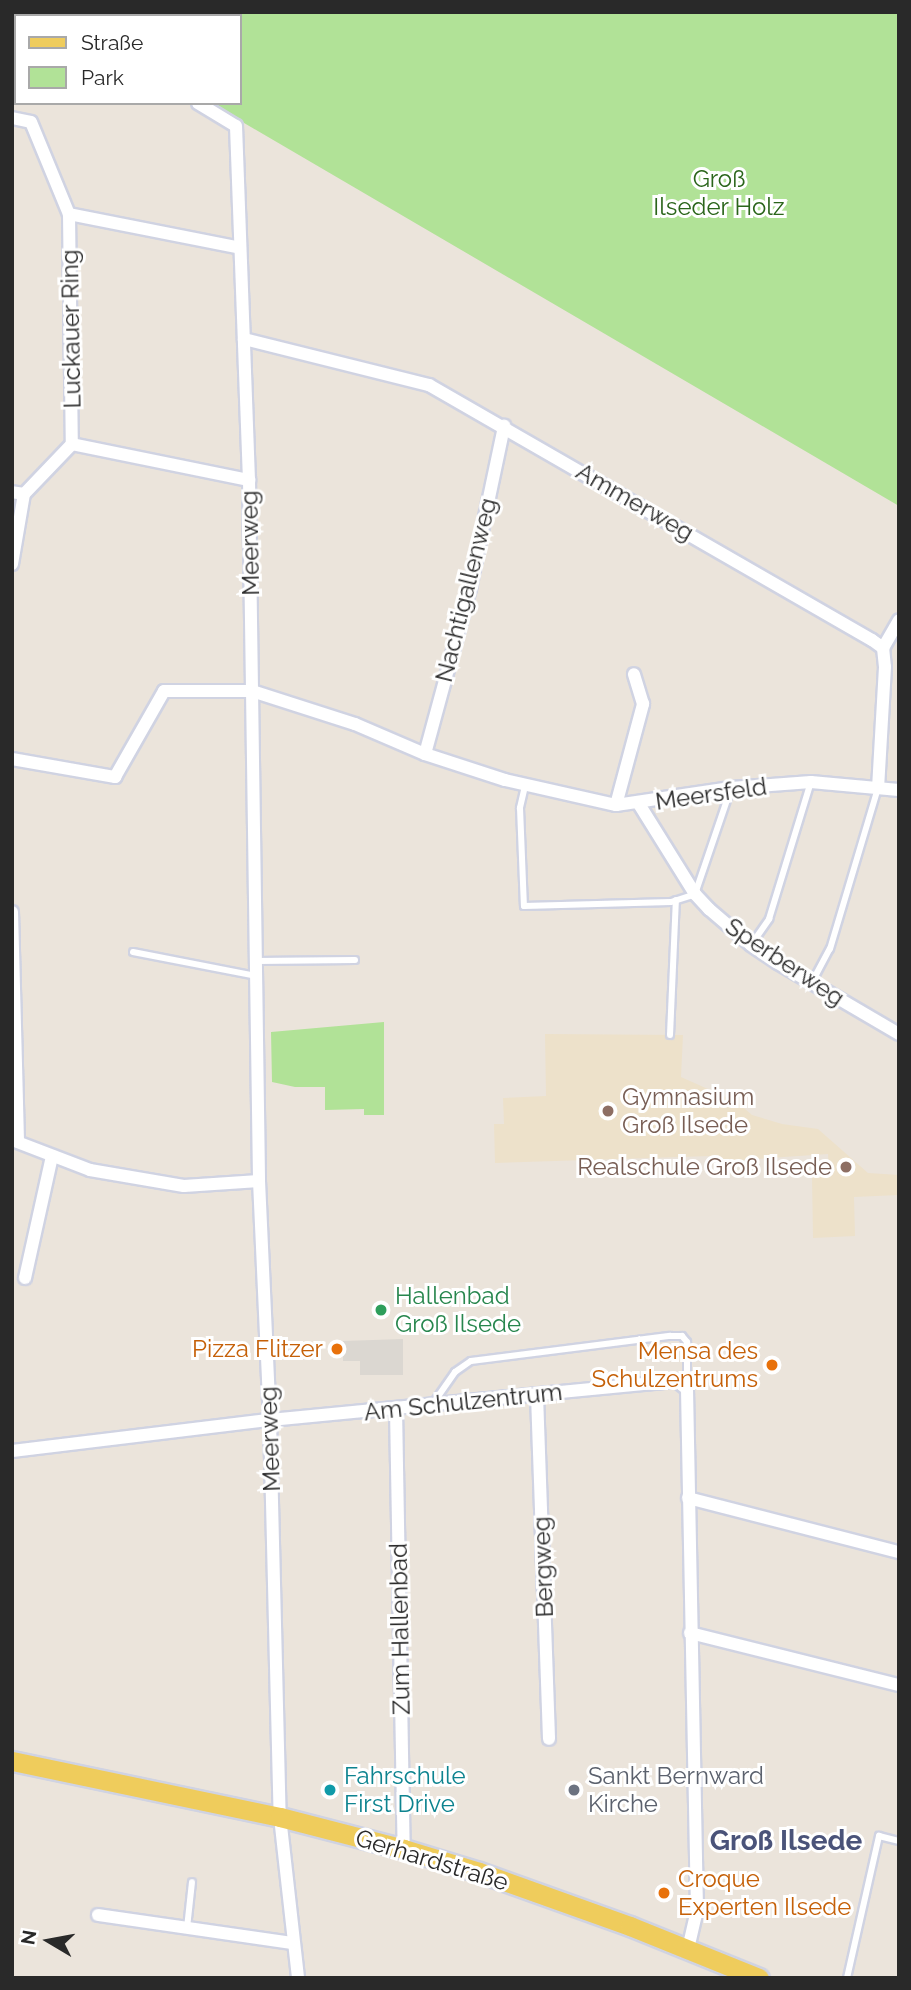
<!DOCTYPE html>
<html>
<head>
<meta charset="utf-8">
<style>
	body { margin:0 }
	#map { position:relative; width:911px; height:1990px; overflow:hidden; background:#ebe4db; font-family:Raleway,sans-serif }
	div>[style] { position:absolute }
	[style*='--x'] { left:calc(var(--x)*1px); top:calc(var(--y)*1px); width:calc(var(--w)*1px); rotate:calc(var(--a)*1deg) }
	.education>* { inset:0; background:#ede1ca }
	.green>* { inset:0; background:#b1e297 }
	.plaza>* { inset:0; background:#dbd7d1 }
	.roads { filter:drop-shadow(2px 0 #d0d3e2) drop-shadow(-2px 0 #d0d3e2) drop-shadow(0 2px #d0d3e2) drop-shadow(0 -2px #d0d3e2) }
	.lane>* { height:6px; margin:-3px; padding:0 3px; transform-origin:3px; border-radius:3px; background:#fff }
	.street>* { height:12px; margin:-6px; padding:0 6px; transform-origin:6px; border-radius:6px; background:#fff }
	.primary>* { height:19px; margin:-9.5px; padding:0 9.5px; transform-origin:9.5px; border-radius:9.5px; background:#efcc5c }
	.dots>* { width:19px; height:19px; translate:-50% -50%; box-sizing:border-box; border:4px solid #fff; border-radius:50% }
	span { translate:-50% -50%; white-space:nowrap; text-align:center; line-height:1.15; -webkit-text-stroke:6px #fff; paint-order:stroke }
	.park-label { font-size:24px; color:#2a651a }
	.street-label { font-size:24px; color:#292929 }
	.education-label { font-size:24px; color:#785e54 }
	.left { translate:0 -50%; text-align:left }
	.right { translate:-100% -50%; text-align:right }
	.leisure-label { font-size:24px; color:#27864d }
	.food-label { font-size:24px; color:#c56008 }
	.culture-label { font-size:24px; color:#0d838f }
	.worship-label { font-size:24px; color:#5b616d }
	.quarter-label { font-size:28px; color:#4a5379; font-weight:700 }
	.frame { position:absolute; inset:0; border:14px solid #292929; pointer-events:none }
	.legend { position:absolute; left:14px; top:14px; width:228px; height:91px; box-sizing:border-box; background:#fff; border:2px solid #a9a9a9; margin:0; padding:9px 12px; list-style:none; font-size:21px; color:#292929 }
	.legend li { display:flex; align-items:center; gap:14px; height:35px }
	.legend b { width:35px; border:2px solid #a9a9a9 }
	.north { position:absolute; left:14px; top:1906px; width:70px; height:70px; -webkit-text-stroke:5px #fff; paint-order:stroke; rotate:280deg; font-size:19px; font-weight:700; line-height:28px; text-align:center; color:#292929 }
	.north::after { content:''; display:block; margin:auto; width:24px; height:32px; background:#292929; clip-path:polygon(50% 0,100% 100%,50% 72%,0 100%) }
</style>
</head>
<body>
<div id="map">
	<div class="education">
		<i style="clip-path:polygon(545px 1034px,683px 1035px,681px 1077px,737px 1102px,752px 1115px,782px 1124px,818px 1129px,868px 1173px,899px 1175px,899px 1195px,854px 1197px,855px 1236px,813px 1238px,812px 1177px,829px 1176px,828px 1154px,712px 1162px,711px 1156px,495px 1163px,494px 1124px,504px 1124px,503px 1098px,546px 1096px)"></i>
	</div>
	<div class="green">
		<i style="clip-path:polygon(59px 12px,899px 12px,899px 506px,210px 103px,240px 103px,240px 16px,64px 16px)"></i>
		<i style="clip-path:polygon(384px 1022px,384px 1115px,364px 1115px,364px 1109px,325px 1110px,325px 1087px,295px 1087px,272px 1082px,271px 1032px)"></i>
	</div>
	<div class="plaza">
		<i style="clip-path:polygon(403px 1339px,403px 1375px,360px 1375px,360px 1361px,343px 1361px,343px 1341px)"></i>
	</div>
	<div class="roads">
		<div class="lane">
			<i style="--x:525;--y:786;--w:23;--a:103"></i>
			<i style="--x:520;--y:808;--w:98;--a:87.7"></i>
			<i style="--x:524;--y:906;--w:147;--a:-1.6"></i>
			<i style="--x:671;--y:902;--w:25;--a:-18"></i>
			<i style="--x:695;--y:894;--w:112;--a:-71.2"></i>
			<i style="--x:751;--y:945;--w:32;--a:-55"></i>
			<i style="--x:769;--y:919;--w:143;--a:-73"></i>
			<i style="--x:133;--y:952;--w:125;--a:11"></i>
			<i style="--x:256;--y:961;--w:99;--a:-0.6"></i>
			<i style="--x:811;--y:984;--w:40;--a:-62"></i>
			<i style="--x:830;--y:949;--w:168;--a:-73.4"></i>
			<i style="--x:670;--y:1035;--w:135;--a:-87.5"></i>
			<i style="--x:432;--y:1405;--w:40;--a:-55.1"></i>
			<i style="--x:455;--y:1372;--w:19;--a:-35"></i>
			<i style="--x:471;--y:1361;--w:201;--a:-7.2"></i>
			<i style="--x:670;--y:1336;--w:12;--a:0"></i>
			<i style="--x:682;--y:1336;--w:8;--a:50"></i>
			<i style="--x:687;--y:1342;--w:45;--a:90"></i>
			<i style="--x:187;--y:1928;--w:46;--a:-83.8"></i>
			<i style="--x:847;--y:1978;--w:146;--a:-77.3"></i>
			<i style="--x:879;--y:1836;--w:21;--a:14"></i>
		</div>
		<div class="street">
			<i style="--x:47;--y:12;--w:7;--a:34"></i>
			<i style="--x:198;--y:103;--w:44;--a:31.2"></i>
			<i style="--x:236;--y:126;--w:354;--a:87.9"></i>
			<i style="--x:249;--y:480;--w:701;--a:89.18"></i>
			<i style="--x:259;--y:1181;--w:239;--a:87.4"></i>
			<i style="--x:270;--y:1420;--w:397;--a:88.6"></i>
			<i style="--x:280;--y:1817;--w:162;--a:83.6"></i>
			<i style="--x:12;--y:118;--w:19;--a:12"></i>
			<i style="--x:31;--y:122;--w:100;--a:67.6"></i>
			<i style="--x:69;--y:214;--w:230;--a:89.3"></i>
			<i style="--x:72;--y:444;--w:69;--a:133.8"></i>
			<i style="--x:24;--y:494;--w:12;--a:-171"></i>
			<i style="--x:69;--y:214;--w:174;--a:11.2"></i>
			<i style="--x:244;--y:339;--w:191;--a:14"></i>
			<i style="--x:429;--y:385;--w:511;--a:29.93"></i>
			<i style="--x:872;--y:640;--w:14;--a:36"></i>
			<i style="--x:883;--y:648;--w:19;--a:84"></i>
			<i style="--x:885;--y:667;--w:121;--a:93.3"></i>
			<i style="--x:72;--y:444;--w:181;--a:11.5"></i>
			<i style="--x:12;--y:564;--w:71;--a:-80.3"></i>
			<i style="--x:883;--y:648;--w:32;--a:-60"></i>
			<i style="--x:425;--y:754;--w:172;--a:-74.8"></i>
			<i style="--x:470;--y:588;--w:166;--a:-78.1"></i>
			<i style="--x:12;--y:759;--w:105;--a:9.9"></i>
			<i style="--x:115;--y:777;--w:99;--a:-60.3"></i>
			<i style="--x:164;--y:691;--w:88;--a:0"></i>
			<i style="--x:252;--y:691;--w:108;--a:17.8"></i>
			<i style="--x:355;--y:724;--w:76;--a:23.2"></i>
			<i style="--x:425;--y:754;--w:84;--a:18"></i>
			<i style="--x:505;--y:780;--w:114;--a:12.7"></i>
			<i style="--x:616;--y:805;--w:116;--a:-8.4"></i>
			<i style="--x:731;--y:788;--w:80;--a:-4.3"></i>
			<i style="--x:811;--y:782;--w:88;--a:5.2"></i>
			<i style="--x:639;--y:804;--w:106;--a:58.1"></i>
			<i style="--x:695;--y:894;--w:21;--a:47"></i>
			<i style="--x:709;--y:909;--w:55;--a:40.6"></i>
			<i style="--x:751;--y:945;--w:32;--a:34"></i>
			<i style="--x:778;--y:963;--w:140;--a:30.4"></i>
			<i style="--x:616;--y:805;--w:105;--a:-75"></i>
			<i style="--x:643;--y:704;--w:31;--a:-107"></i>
			<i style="--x:12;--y:912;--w:230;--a:88.5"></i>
			<i style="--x:12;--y:1140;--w:84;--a:21"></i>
			<i style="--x:90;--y:1170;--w:95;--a:9.7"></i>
			<i style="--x:184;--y:1186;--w:75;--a:-3.8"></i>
			<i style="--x:25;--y:1278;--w:125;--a:-77.5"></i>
			<i style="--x:537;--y:1395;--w:344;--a:88"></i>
			<i style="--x:396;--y:1409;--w:440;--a:89"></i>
			<i style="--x:12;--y:1451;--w:260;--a:-6.9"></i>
			<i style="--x:270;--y:1420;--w:409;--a:-5.5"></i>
			<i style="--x:677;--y:1381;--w:13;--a:39"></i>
			<i style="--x:687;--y:1389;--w:521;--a:88.9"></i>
			<i style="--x:697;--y:1910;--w:39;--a:103"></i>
			<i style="--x:688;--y:1498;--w:218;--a:14.4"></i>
			<i style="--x:690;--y:1633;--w:215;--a:14"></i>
			<i style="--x:98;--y:1915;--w:197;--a:8.2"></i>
		</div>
		<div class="primary">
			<i style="--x:12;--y:1761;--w:274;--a:11.8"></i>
			<i style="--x:280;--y:1817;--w:128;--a:14.5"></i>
			<i style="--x:404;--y:1849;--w:78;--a:17"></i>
			<i style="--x:479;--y:1872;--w:160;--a:19.7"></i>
			<i style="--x:630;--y:1926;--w:139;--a:22"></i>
		</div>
	</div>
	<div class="dots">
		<i style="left:608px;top:1111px;background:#8d6e63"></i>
		<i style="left:846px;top:1167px;background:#8d6e63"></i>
		<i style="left:381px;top:1310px;background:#2e9e5b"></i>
		<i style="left:337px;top:1349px;background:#e8710a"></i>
		<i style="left:772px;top:1365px;background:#e8710a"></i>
		<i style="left:330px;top:1790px;background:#0f9aa8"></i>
		<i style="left:574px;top:1790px;background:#6b7280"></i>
		<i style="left:664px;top:1893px;background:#e8710a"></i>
	</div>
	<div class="park-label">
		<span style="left:719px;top:193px">Groß<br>Ilseder Holz</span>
	</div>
	<div class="street-label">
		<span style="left:71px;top:329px;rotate:-91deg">Luckauer Ring</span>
		<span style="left:635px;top:502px;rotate:30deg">Ammerweg</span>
		<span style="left:250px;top:543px;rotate:-91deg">Meerweg</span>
		<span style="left:466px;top:590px;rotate:-76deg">Nachtigallenweg</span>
		<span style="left:711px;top:794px;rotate:-8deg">Meersfeld</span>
		<span style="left:785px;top:962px;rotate:34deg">Sperberweg</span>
		<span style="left:463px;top:1402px;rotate:-6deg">Am Schulzentrum</span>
		<span style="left:270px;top:1439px;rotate:-92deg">Meerweg</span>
		<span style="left:543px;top:1567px;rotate:-92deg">Bergweg</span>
		<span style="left:400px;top:1629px;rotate:-91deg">Zum Hallenbad</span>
		<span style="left:432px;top:1860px;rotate:17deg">Gerhardstraße</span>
	</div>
	<div class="education-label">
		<span class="left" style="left:622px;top:1111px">Gymnasium<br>Groß Ilsede</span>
		<span class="right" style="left:832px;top:1167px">Realschule Groß Ilsede</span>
	</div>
	<div class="leisure-label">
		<span class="left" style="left:395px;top:1310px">Hallenbad<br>Groß Ilsede</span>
	</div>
	<div class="food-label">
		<span class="right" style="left:323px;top:1349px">Pizza Flitzer</span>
		<span class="right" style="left:758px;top:1365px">Mensa des<br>Schulzentrums</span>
		<span class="left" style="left:678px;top:1893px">Croque<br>Experten Ilsede</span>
	</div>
	<div class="culture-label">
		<span class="left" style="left:344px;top:1790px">Fahrschule<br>First Drive</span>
	</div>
	<div class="worship-label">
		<span class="left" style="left:588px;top:1790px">Sankt Bernward<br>Kirche</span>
	</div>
	<div class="quarter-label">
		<span style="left:786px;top:1841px">Groß Ilsede</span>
	</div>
	<div class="frame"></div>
	<ul class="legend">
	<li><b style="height:9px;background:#efcc5c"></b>Straße</li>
	<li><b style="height:19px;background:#b1e297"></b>Park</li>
	</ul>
	<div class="north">N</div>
</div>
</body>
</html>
